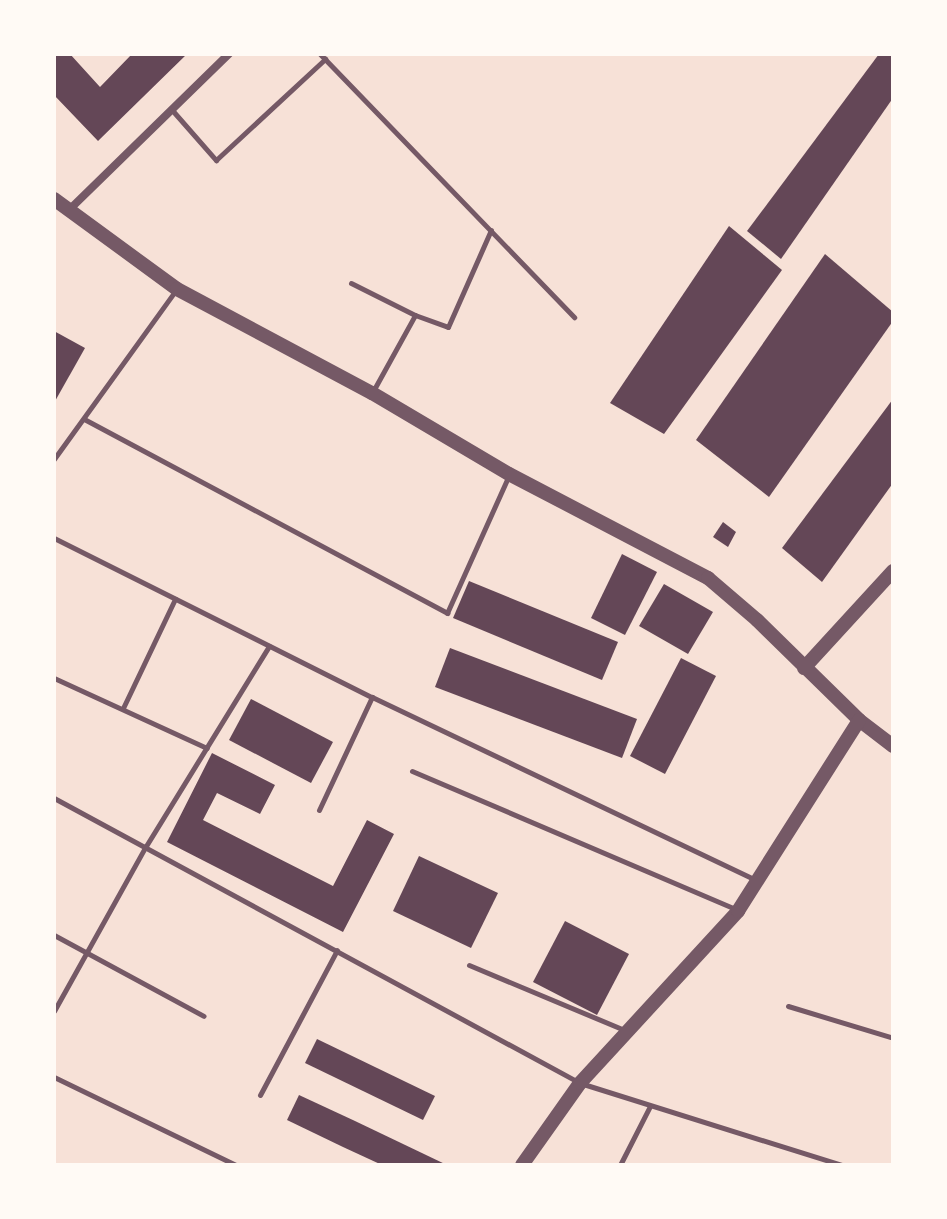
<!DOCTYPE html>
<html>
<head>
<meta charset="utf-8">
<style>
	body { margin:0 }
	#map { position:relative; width:947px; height:1219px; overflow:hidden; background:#f7e1d7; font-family:"Alegreya Sans",sans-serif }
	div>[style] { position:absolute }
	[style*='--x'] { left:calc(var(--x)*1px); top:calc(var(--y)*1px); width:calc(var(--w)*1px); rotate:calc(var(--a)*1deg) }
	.building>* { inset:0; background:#644757 }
	.service>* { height:5px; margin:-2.5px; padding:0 2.5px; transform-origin:2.5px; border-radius:2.5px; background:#755966 }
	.minor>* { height:8px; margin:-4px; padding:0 4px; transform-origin:4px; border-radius:4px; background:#755966 }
	.tertiary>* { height:14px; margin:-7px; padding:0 7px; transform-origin:7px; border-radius:7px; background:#755966 }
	span { translate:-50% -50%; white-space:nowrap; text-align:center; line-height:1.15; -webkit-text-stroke:8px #fffaf5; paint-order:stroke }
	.frame { position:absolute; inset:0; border:56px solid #fffaf5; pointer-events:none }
</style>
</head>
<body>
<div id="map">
	<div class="building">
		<i style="clip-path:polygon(54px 54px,70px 54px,100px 87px,132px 54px,187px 54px,98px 141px,54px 95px)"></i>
		<i style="clip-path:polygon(879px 54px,893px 54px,893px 98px,781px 259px,747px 231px)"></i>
		<i style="clip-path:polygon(729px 226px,782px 270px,664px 434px,610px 403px)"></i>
		<i style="clip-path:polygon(825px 254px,893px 312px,893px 321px,769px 497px,696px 440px)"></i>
		<i style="clip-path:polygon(54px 331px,85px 348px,54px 403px)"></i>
		<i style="clip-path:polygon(893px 399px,893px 483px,822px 582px,782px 548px)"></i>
		<i style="clip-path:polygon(723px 522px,736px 532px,728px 547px,713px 537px)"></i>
		<i style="clip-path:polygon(622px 554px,657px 572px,625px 635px,591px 618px)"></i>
		<i style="clip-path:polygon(469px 581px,618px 642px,602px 680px,453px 618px)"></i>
		<i style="clip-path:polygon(664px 584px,713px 612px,688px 654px,639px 626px)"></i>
		<i style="clip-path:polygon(450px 648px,637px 719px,622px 758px,435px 687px)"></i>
		<i style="clip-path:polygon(681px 658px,716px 676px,665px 774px,630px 756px)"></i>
		<i style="clip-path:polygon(251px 699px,333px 742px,311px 783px,229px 740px)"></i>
		<i style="clip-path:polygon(212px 753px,275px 785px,260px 814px,217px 793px,203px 820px,333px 886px,367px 820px,394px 834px,343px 932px,167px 842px)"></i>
		<i style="clip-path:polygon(419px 856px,498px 893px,471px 948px,393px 911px)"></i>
		<i style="clip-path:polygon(565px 921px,629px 954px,597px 1015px,533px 982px)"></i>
		<i style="clip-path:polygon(317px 1039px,435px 1096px,423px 1120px,305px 1063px)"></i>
		<i style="clip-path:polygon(299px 1095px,355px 1121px,447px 1165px,382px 1165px,343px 1147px,287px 1120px)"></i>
	</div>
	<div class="service">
		<i style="--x:320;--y:54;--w:366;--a:46"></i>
		<i style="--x:172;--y:110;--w:67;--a:48.7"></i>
		<i style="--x:216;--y:160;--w:149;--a:-42.8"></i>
		<i style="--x:351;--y:283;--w:72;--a:26.6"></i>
		<i style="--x:372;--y:393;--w:89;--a:-61.1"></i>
		<i style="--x:415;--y:315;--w:35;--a:20"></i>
		<i style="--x:448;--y:327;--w:106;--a:-66.1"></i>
		<i style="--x:84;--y:419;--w:412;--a:28.1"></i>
		<i style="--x:447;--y:613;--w:151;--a:-65.8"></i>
		<i style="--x:54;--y:459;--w:207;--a:-54.2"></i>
		<i style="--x:54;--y:538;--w:356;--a:26.6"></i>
		<i style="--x:372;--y:697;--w:423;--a:25.5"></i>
		<i style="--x:54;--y:678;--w:168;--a:24.6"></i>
		<i style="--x:123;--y:708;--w:121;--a:-64.5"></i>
		<i style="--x:412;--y:771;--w:351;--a:23.1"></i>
		<i style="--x:54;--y:798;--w:598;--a:28.45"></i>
		<i style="--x:580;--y:1083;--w:274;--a:17.4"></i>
		<i style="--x:319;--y:810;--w:125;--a:-64.9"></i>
		<i style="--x:54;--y:935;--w:170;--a:28.4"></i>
		<i style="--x:469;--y:965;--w:171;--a:22.7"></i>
		<i style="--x:788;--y:1006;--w:110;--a:16.9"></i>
		<i style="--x:54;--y:1011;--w:189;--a:-60.9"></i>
		<i style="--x:146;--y:846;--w:235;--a:-58.4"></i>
		<i style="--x:54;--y:1077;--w:202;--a:25.8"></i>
		<i style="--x:260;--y:1095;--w:164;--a:-62"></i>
		<i style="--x:620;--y:1165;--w:66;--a:-63"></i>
	</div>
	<div class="minor">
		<i style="--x:70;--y:209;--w:222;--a:-44.3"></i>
	</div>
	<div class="tertiary">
		<i style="--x:54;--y:199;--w:152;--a:36.2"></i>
		<i style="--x:177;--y:289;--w:221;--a:28.1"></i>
		<i style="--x:372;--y:393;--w:159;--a:30.6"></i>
		<i style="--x:509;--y:474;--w:225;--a:27.6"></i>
		<i style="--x:708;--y:578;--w:65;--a:40.6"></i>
		<i style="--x:757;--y:620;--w:143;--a:44.4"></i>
		<i style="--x:859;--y:720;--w:43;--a:37.4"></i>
		<i style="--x:804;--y:668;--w:132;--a:-47.5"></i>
		<i style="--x:522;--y:1165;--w:100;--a:-54.7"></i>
		<i style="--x:580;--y:1083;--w:234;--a:-47.4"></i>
		<i style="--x:738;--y:911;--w:226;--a:-57.6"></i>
	</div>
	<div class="frame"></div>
</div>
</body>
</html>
